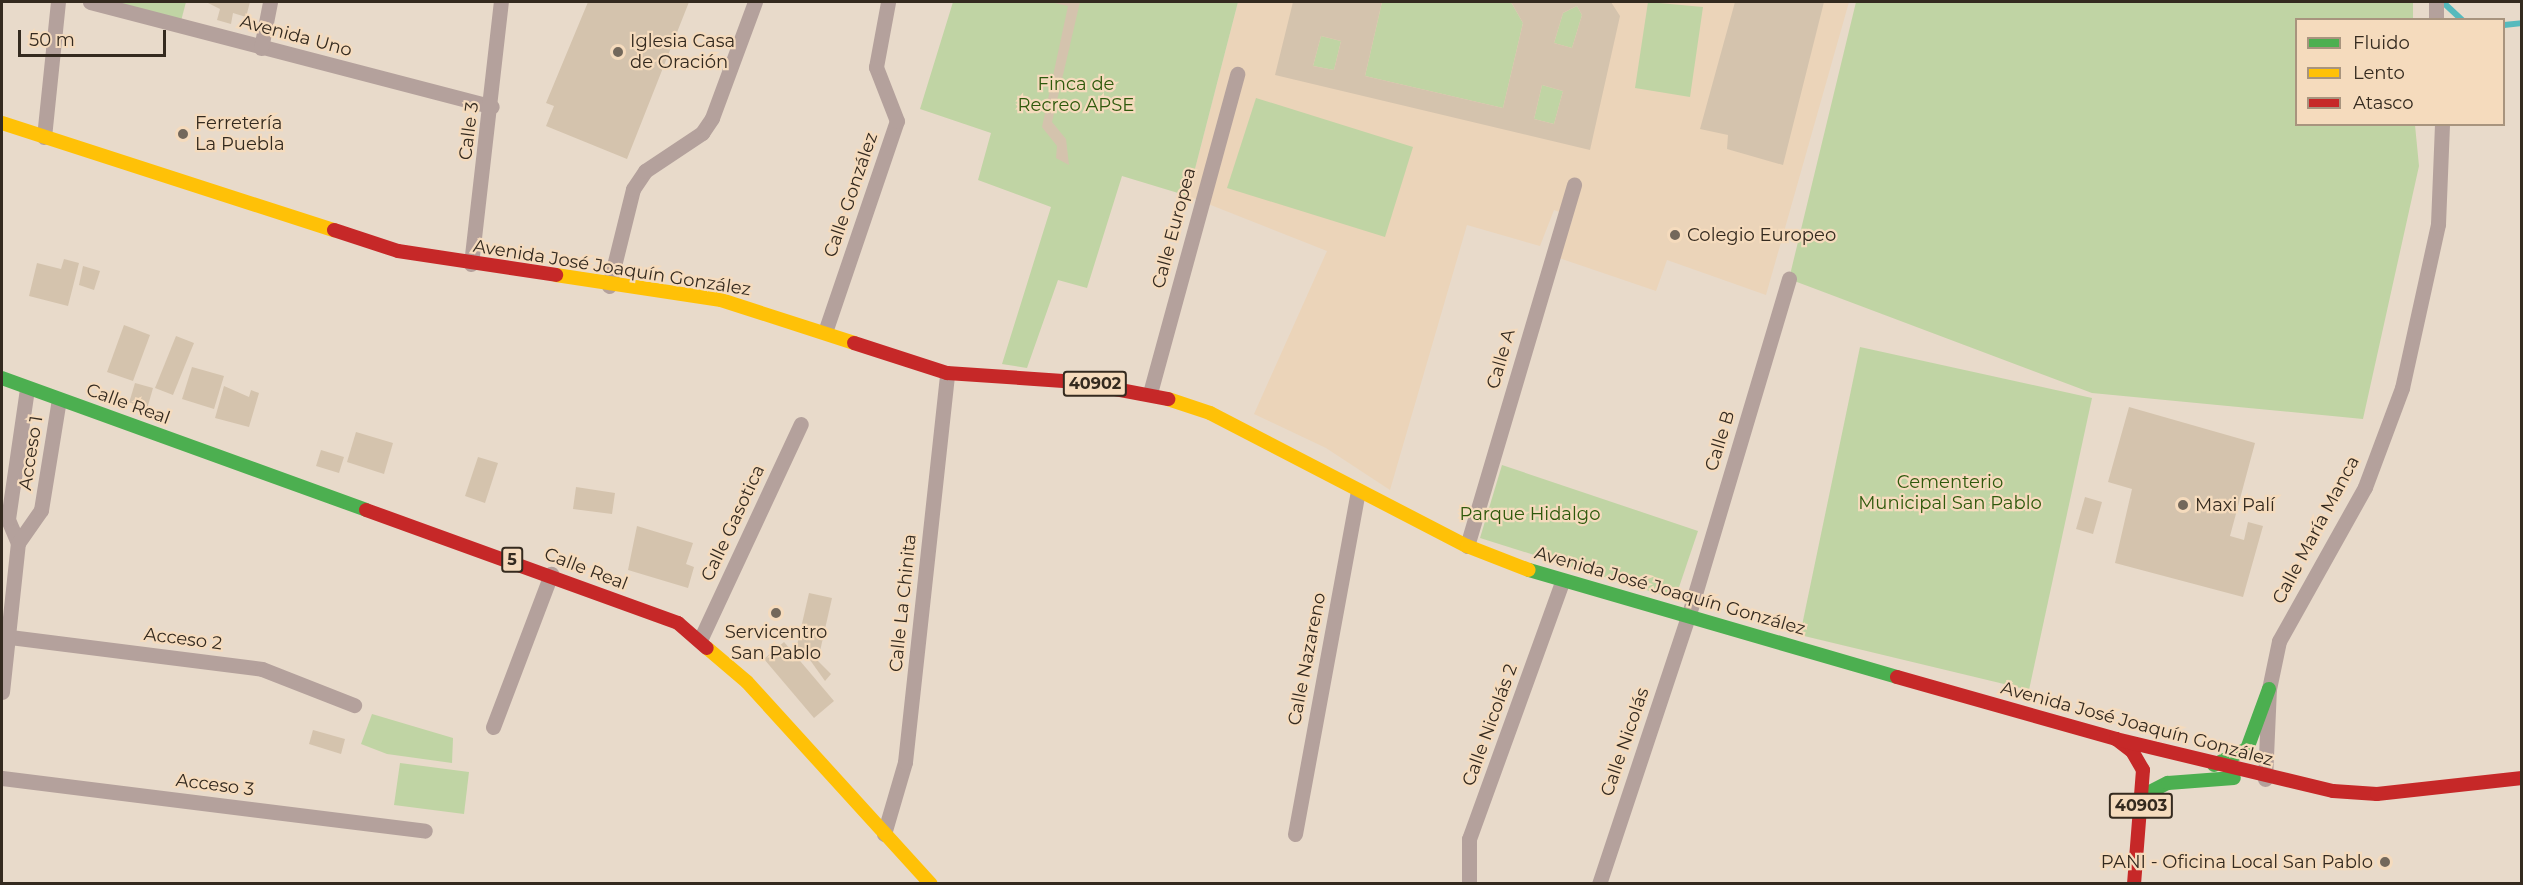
<!DOCTYPE html>
<html>
<head>
<meta charset="utf-8">
<style>
	body { margin:0 }
	#map { position:relative; width:2523px; height:885px; overflow:hidden; background:#e8daca; font-family:Montserrat,sans-serif }
	div>[style] { position:absolute }
	[style*='--x'] { left:calc(var(--x)*1px); top:calc(var(--y)*1px); width:calc(var(--w)*1px); rotate:calc(var(--a)*1deg) }
	.built>* { inset:0; background:#ebd4b9 }
	.green>* { inset:0; background:#c0d4a4 }
	.stream>* { height:6px; margin:-3px; padding:0 3px; transform-origin:3px; border-radius:3px; background:#56babd }
	.building>* { inset:0; background:#d4c3ad }
	.street>* { height:15px; margin:-7.5px; padding:0 7.5px; transform-origin:7.5px; border-radius:7.5px; background:#b4a19c }
	.fast>* { height:14px; margin:-7px; padding:0 7px; transform-origin:7px; border-radius:7px; background:#4caf50 }
	.slow>* { height:14px; margin:-7px; padding:0 7px; transform-origin:7px; border-radius:7px; background:#ffc107 }
	.jam>* { height:14px; margin:-7px; padding:0 7px; transform-origin:7px; border-radius:7px; background:#c62828 }
	.dots>* { width:16px; height:16px; translate:-50% -50%; box-sizing:border-box; border:3px solid #f5dbbd; border-radius:50% }
	span { translate:-50% -50%; white-space:nowrap; text-align:center; line-height:1.15; -webkit-text-stroke:4.5px #f5dbbd; paint-order:stroke }
	.shield-label span { padding:2px 4px; background:#f5dbbd; border:2px solid; border-radius:4px; -webkit-text-stroke-width:0 }
	.shield-label { font-size:16px; color:#342a1f; font-weight:700 }
	.street-label { font-size:18px; color:#342a1f }
	.poi-label { font-size:18px; color:#342a1f }
	.left { translate:0 -50%; text-align:left }
	.right { translate:-100% -50%; text-align:right }
	.park-label { font-size:18px; color:#2e590c }
	.frame { position:absolute; inset:0; border:3px solid #342a1f; pointer-events:none }
	.legend { position:absolute; left:2295px; top:18px; width:210px; height:108px; box-sizing:border-box; background:#f5dbbd; border:2px solid #a8947e; margin:0; padding:8px 10px; list-style:none; font-size:18px; color:#342a1f }
	.legend li { display:flex; align-items:center; gap:12px; height:30px }
	.legend b { width:30px; border:2px solid #a8947e }
	.scale { position:absolute; left:18px; top:30px; width:148px; height:27px; box-sizing:border-box; border:3px solid #342a1f; border-top:0; padding-left:8px; font-size:18px; line-height:21px; white-space:nowrap; color:#342a1f; -webkit-text-stroke:4px #f5dbbd; paint-order:stroke }
</style>
</head>
<body>
<div id="map">
	<div class="built">
		<i style="clip-path:polygon(1238px 2px,1849px 2px,1766px 295px,1667px 260px,1656px 291px,1559px 258px,1573px 217px,1554px 210px,1540px 246px,1467px 225px,1390px 490px,1326px 448px,1254px 414px,1327px 251px,1188px 196px)"></i>
	</div>
	<div class="green">
		<i style="clip-path:polygon(109px 2px,186px 2px,181px 21px)"></i>
		<i style="clip-path:polygon(953px 2px,1238px 2px,1188px 196px,1122px 176px,1087px 288px,1058px 280px,1027px 368px,1002px 364px,1051px 207px,978px 180px,991px 133px,920px 109px)"></i>
		<i style="clip-path:polygon(1382px 2px,1511px 2px,1523px 23px,1503px 108px,1365px 76px)"></i>
		<i style="clip-path:polygon(1648px 2px,1703px 7px,1690px 97px,1635px 88px)"></i>
		<i style="clip-path:polygon(1856px 2px,2413px 2px,2413px 19px,2296px 20px,2296px 124px,2415px 125px,2419px 166px,2363px 419px,2092px 393px,1789px 279px)"></i>
		<i style="clip-path:polygon(1577px 6px,1582px 15px,1572px 48px,1554px 43px,1563px 13px)"></i>
		<i style="clip-path:polygon(1321px 36px,1341px 41px,1334px 70px,1313px 66px)"></i>
		<i style="clip-path:polygon(1542px 85px,1563px 91px,1554px 124px,1534px 119px)"></i>
		<i style="clip-path:polygon(1256px 98px,1413px 147px,1385px 237px,1227px 188px)"></i>
		<i style="clip-path:polygon(1860px 347px,2092px 398px,2029px 690px,1800px 635px)"></i>
		<i style="clip-path:polygon(1502px 465px,1698px 531px,1675px 599px,1480px 538px)"></i>
		<i style="clip-path:polygon(372px 714px,453px 738px,452px 763px,387px 754px,361px 744px)"></i>
		<i style="clip-path:polygon(400px 763px,469px 772px,464px 814px,394px 805px)"></i>
	</div>
	<div class="stream">
		<i style="--x:2446;--y:5;--w:22;--a:43"></i>
		<i style="--x:2504;--y:25;--w:18;--a:-6"></i>
	</div>
	<div class="building">
		<i style="clip-path:polygon(206px 2px,250px 2px,246px 17px,233px 13px,231px 24px,217px 20px,220px 9px)"></i>
		<i style="clip-path:polygon(588px 2px,689px 2px,627px 159px,546px 126px,554px 106px,546px 103px)"></i>
		<i style="clip-path:polygon(1050px 2px,1080px 2px,1052px 122px,1066px 139px,1069px 165px,1056px 158px,1057px 146px,1042px 127px,1068px 6px)"></i>
		<i style="clip-path:polygon(evenodd,1293px 2px,1382px 2px,1365px 76px,1503px 108px,1523px 23px,1511px 2px,1611px 2px,1620px 16px,1590px 150px,1275px 75px,1293px 2px,1577px 6px,1582px 15px,1572px 48px,1554px 43px,1563px 13px,1577px 6px,1293px 2px,1321px 36px,1341px 41px,1334px 70px,1313px 66px,1321px 36px,1293px 2px,1542px 85px,1563px 91px,1554px 124px,1534px 119px,1542px 85px)"></i>
		<i style="clip-path:polygon(1735px 2px,1824px 2px,1783px 165px,1727px 149px,1728px 135px,1700px 129px)"></i>
		<i style="clip-path:polygon(64px 259px,79px 263px,68px 306px,29px 296px,37px 263px,61px 269px)"></i>
		<i style="clip-path:polygon(83px 266px,100px 271px,94px 290px,79px 285px)"></i>
		<i style="clip-path:polygon(124px 325px,150px 335px,133px 381px,107px 372px)"></i>
		<i style="clip-path:polygon(176px 336px,194px 343px,173px 395px,155px 388px)"></i>
		<i style="clip-path:polygon(192px 367px,224px 376px,214px 409px,182px 399px)"></i>
		<i style="clip-path:polygon(135px 383px,153px 388px,147px 409px,129px 403px)"></i>
		<i style="clip-path:polygon(224px 386px,249px 397px,251px 390px,259px 393px,249px 427px,215px 418px)"></i>
		<i style="clip-path:polygon(2129px 407px,2255px 443px,2230px 536px,2244px 540px,2248px 522px,2263px 526px,2243px 597px,2115px 563px,2132px 489px,2108px 482px)"></i>
		<i style="clip-path:polygon(356px 432px,393px 443px,384px 474px,347px 462px)"></i>
		<i style="clip-path:polygon(321px 450px,344px 457px,339px 473px,316px 466px)"></i>
		<i style="clip-path:polygon(478px 457px,498px 463px,485px 503px,465px 496px)"></i>
		<i style="clip-path:polygon(576px 487px,615px 493px,612px 514px,573px 509px)"></i>
		<i style="clip-path:polygon(2085px 497px,2102px 502px,2093px 534px,2076px 529px)"></i>
		<i style="clip-path:polygon(637px 526px,693px 543px,686px 564px,694px 567px,688px 588px,628px 570px)"></i>
		<i style="clip-path:polygon(809px 593px,832px 598px,818px 660px,808px 661px,795px 654px)"></i>
		<i style="clip-path:polygon(784px 642px,834px 701px,814px 718px,764px 659px)"></i>
		<i style="clip-path:polygon(810px 660px,818px 661px,831px 674px,825px 681px)"></i>
		<i style="clip-path:polygon(313px 730px,345px 739px,341px 754px,309px 744px)"></i>
	</div>
	<div class="street">
		<i style="--x:90;--y:2;--w:415;--a:14.6"></i>
		<i style="--x:2436;--y:2;--w:18;--a:90"></i>
		<i style="--x:261;--y:48;--w:47;--a:-78.9"></i>
		<i style="--x:44;--y:137;--w:136;--a:-84.1"></i>
		<i style="--x:471;--y:264;--w:264;--a:-83.5"></i>
		<i style="--x:609;--y:286;--w:100;--a:-76.1"></i>
		<i style="--x:633;--y:189;--w:22;--a:-56"></i>
		<i style="--x:645;--y:171;--w:69;--a:-33.7"></i>
		<i style="--x:702;--y:133;--w:18;--a:-56"></i>
		<i style="--x:712;--y:118;--w:124;--a:-69.7"></i>
		<i style="--x:825;--y:332;--w:223;--a:-71.2"></i>
		<i style="--x:897;--y:121;--w:58;--a:-111.3"></i>
		<i style="--x:876;--y:67;--w:66;--a:-79.5"></i>
		<i style="--x:1150;--y:393;--w:331;--a:-74.7"></i>
		<i style="--x:18;--y:543;--w:26;--a:-113"></i>
		<i style="--x:8;--y:519;--w:132;--a:-81.7"></i>
		<i style="--x:1467;--y:546;--w:377;--a:-73.5"></i>
		<i style="--x:2;--y:636;--w:262;--a:7.2"></i>
		<i style="--x:262;--y:669;--w:99;--a:21.4"></i>
		<i style="--x:701;--y:638;--w:236;--a:-65"></i>
		<i style="--x:2;--y:692;--w:150;--a:-83.9"></i>
		<i style="--x:18;--y:543;--w:40;--a:-55.1"></i>
		<i style="--x:41;--y:510;--w:112;--a:-80.8"></i>
		<i style="--x:493;--y:727;--w:164;--a:-69.2"></i>
		<i style="--x:2;--y:778;--w:426;--a:7.1"></i>
		<i style="--x:2265;--y:779;--w:90;--a:-87.5"></i>
		<i style="--x:2269;--y:689;--w:49;--a:-78.2"></i>
		<i style="--x:2279;--y:641;--w:176;--a:-60.8"></i>
		<i style="--x:2365;--y:487;--w:106;--a:-69.5"></i>
		<i style="--x:2402;--y:388;--w:168;--a:-77.6"></i>
		<i style="--x:2438;--y:224;--w:100;--a:-87.7"></i>
		<i style="--x:884;--y:834;--w:75;--a:-73.7"></i>
		<i style="--x:905;--y:762;--w:391;--a:-83.8"></i>
		<i style="--x:1295;--y:834;--w:349;--a:-79.6"></i>
		<i style="--x:1469;--y:884;--w:45;--a:-90"></i>
		<i style="--x:1469;--y:839;--w:273;--a:-70.1"></i>
		<i style="--x:1599;--y:884;--w:285;--a:-71.6"></i>
		<i style="--x:1689;--y:614;--w:350;--a:-73.4"></i>
	</div>
	<div class="fast">
		<i style="--x:2;--y:378;--w:387;--a:19.9"></i>
		<i style="--x:1529;--y:570;--w:383;--a:16.2"></i>
		<i style="--x:2214;--y:765;--w:37;--a:-26"></i>
		<i style="--x:2247;--y:749;--w:64;--a:-69.9"></i>
		<i style="--x:2142;--y:796;--w:29;--a:-27"></i>
		<i style="--x:2168;--y:783;--w:66;--a:-4.3"></i>
	</div>
	<div class="slow">
		<i style="--x:2;--y:123;--w:349;--a:17.9"></i>
		<i style="--x:556;--y:275;--w:167;--a:8.6"></i>
		<i style="--x:721;--y:300;--w:140;--a:17.9"></i>
		<i style="--x:1168;--y:399;--w:44;--a:18.4"></i>
		<i style="--x:1210;--y:413;--w:289;--a:27.4"></i>
		<i style="--x:1467;--y:546;--w:66;--a:21.2"></i>
		<i style="--x:707;--y:648;--w:52;--a:40.4"></i>
		<i style="--x:747;--y:682;--w:273;--a:47.7"></i>
	</div>
	<div class="jam">
		<i style="--x:334;--y:230;--w:67;--a:18.2"></i>
		<i style="--x:398;--y:251;--w:160;--a:8.6"></i>
		<i style="--x:854;--y:343;--w:98;--a:17.9"></i>
		<i style="--x:947;--y:373;--w:131;--a:3.9"></i>
		<i style="--x:1078;--y:382;--w:92;--a:10.7"></i>
		<i style="--x:366;--y:510;--w:332;--a:19.9"></i>
		<i style="--x:678;--y:623;--w:38;--a:41"></i>
		<i style="--x:1897;--y:677;--w:228;--a:15.8"></i>
		<i style="--x:2116;--y:739;--w:20;--a:37"></i>
		<i style="--x:2132;--y:751;--w:22;--a:60"></i>
		<i style="--x:2143;--y:770;--w:114;--a:94.5"></i>
		<i style="--x:2116;--y:739;--w:223;--a:13.5"></i>
		<i style="--x:2333;--y:791;--w:44;--a:3.9"></i>
		<i style="--x:2377;--y:794;--w:146;--a:-6.3"></i>
	</div>
	<div class="dots">
		<i style="left:618px;top:52px;background:#73685b"></i>
		<i style="left:183px;top:134px;background:#73685b"></i>
		<i style="left:1675px;top:235px;background:#73685b"></i>
		<i style="left:2183px;top:505px;background:#73685b"></i>
		<i style="left:776px;top:613px;background:#73685b"></i>
		<i style="left:2385px;top:862px;background:#73685b"></i>
	</div>
	<div class="shield-label">
		<span style="left:1095px;top:384px">40902</span>
		<span style="left:512px;top:560px">5</span>
		<span style="left:2141px;top:806px">40903</span>
	</div>
	<div class="street-label">
		<span style="left:296px;top:36px;rotate:15deg">Avenida Uno</span>
		<span style="left:469px;top:131px;rotate:-83deg">Calle 3</span>
		<span style="left:851px;top:195px;rotate:-71deg">Calle González</span>
		<span style="left:1174px;top:228px;rotate:-75deg">Calle Europea</span>
		<span style="left:612px;top:268px;rotate:9deg">Avenida José Joaquín González</span>
		<span style="left:1501px;top:359px;rotate:-74deg">Calle A</span>
		<span style="left:128px;top:404px;rotate:20deg">Calle Real</span>
		<span style="left:1720px;top:441px;rotate:-73deg">Calle B</span>
		<span style="left:31px;top:453px;rotate:-81deg">Acceso 1</span>
		<span style="left:733px;top:523px;rotate:-65deg">Calle Gasotica</span>
		<span style="left:2316px;top:530px;rotate:-62deg">Calle María Manca</span>
		<span style="left:586px;top:569px;rotate:21deg">Calle Real</span>
		<span style="left:1670px;top:591px;rotate:16deg">Avenida José Joaquín González</span>
		<span style="left:903px;top:603px;rotate:-84deg">Calle La Chinita</span>
		<span style="left:183px;top:639px;rotate:7deg">Acceso 2</span>
		<span style="left:1307px;top:659px;rotate:-79deg">Calle Nazareno</span>
		<span style="left:2137px;top:724px;rotate:15deg">Avenida José Joaquín González</span>
		<span style="left:1490px;top:725px;rotate:-70deg">Calle Nicolás 2</span>
		<span style="left:1625px;top:742px;rotate:-71deg">Calle Nicolás</span>
		<span style="left:215px;top:785px;rotate:7deg">Acceso 3</span>
	</div>
	<div class="poi-label">
		<span class="left" style="left:630px;top:52px">Iglesia Casa<br>de Oración</span>
		<span class="left" style="left:195px;top:134px">Ferretería<br>La Puebla</span>
		<span class="left" style="left:1687px;top:235px">Colegio Europeo</span>
		<span class="left" style="left:2195px;top:505px">Maxi Palí</span>
		<span style="left:776px;top:643px">Servicentro<br>San Pablo</span>
		<span class="right" style="left:2373px;top:862px">PANI - Oficina Local San Pablo</span>
	</div>
	<div class="park-label">
		<span style="left:1076px;top:95px">Finca de<br>Recreo APSE</span>
		<span style="left:1950px;top:493px">Cementerio<br>Municipal San Pablo</span>
		<span style="left:1530px;top:514px">Parque Hidalgo</span>
	</div>
	<div class="frame"></div>
	<ul class="legend">
	<li><b style="height:8px;background:#4caf50"></b>Fluido</li>
	<li><b style="height:8px;background:#ffc107"></b>Lento</li>
	<li><b style="height:8px;background:#c62828"></b>Atasco</li>
	</ul>
	<div class="scale">50 m</div>
</div>
</body>
</html>
